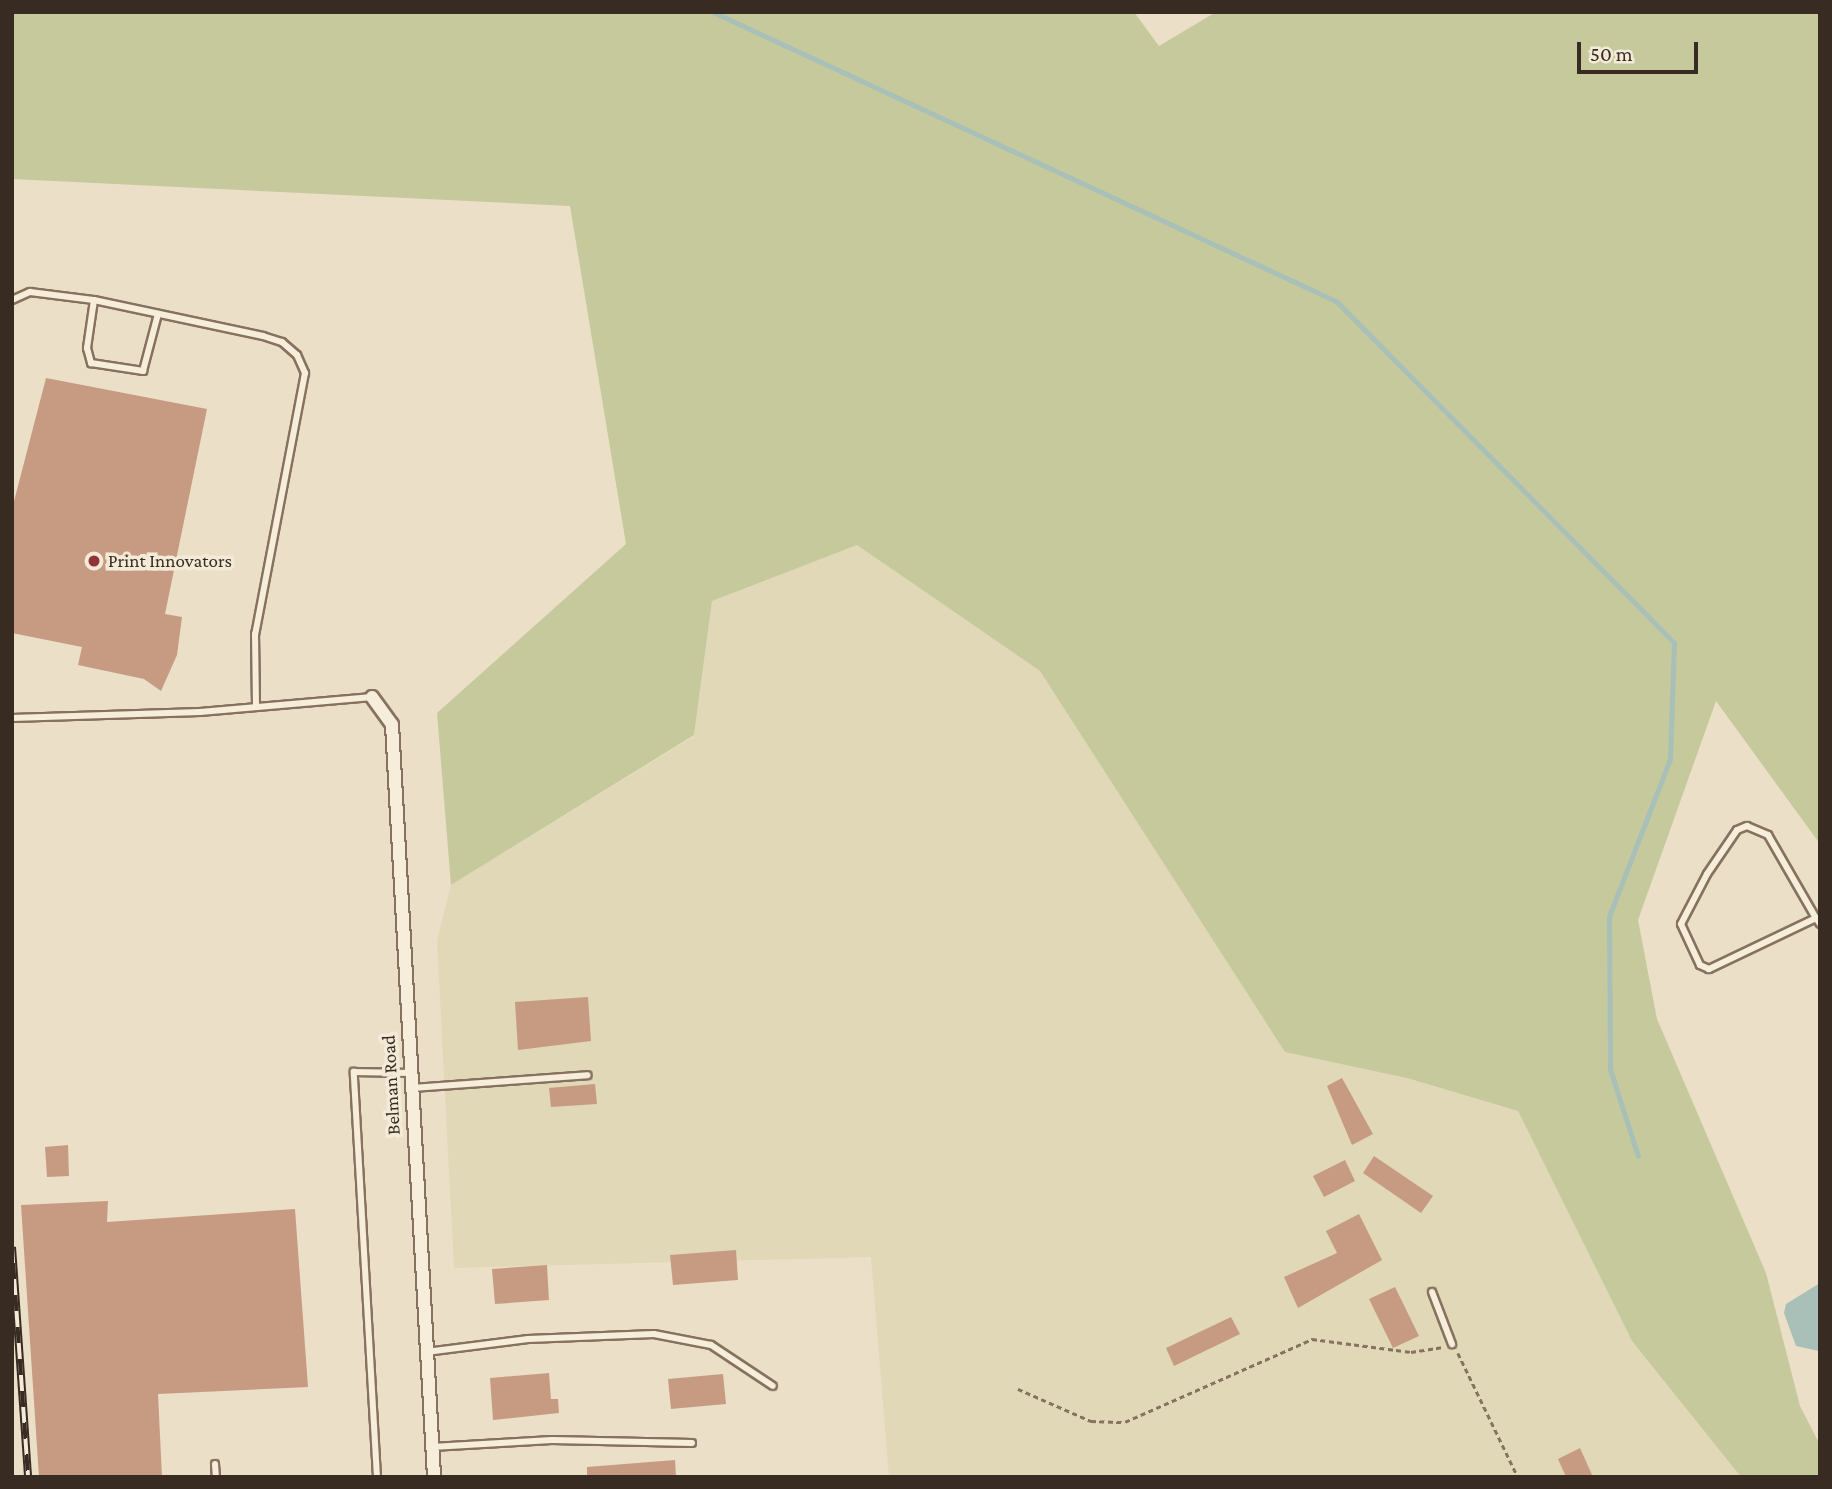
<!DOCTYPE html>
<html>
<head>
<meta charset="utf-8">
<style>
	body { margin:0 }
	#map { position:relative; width:1832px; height:1489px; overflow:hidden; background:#ebdfc8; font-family:"Crimson Pro",serif }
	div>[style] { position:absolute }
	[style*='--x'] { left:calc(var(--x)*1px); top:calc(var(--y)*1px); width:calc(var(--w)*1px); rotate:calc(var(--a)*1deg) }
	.farmland>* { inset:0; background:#e0d8b6 }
	.green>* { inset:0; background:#c5c99c }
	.water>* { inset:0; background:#a8c0b8 }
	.stream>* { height:5px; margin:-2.5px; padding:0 2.5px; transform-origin:2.5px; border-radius:2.5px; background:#a8c0b8 }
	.building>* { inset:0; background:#c79b81 }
	.path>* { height:2.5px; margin-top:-1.25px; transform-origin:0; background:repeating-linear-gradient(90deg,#86725e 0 5px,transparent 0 8.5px) }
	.roads { filter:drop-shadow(2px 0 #86725e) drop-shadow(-2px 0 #86725e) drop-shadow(0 2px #86725e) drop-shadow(0 -2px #86725e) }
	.service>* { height:6px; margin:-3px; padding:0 3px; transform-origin:3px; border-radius:3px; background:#f7eddb }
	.minor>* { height:12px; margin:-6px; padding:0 6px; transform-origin:6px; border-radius:6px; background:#f7eddb }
	.rail>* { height:8px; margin-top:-4px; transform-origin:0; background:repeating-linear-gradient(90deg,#f3ead7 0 16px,#382b21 0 32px); box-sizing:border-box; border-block:2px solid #382b21 }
	.dots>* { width:19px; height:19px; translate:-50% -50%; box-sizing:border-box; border:4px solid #f3ead7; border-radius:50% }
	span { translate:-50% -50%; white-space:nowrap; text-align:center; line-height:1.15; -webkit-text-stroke:7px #f3ead7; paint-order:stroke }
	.poi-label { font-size:19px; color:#382b21 }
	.left { translate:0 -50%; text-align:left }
	.street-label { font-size:19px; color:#382b21 }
	.frame { position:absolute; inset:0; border:14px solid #382b21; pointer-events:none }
	.scale { position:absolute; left:1577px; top:42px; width:121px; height:32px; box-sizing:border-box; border:4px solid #382b21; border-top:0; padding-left:9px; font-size:21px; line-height:24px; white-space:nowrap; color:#382b21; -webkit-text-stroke:5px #f3ead7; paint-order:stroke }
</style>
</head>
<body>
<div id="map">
	<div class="farmland">
		<i style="clip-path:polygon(857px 545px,1040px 671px,1285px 1051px,1407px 1078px,1518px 1111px,1632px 1341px,1741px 1477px,889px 1477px,871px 1257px,454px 1268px,437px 941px,451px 885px,694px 736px,712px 601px)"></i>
	</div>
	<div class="green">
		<i style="clip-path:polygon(12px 12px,1134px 12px,1159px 46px,1216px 12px,1820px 12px,1820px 844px,1716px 701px,1638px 920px,1657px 1019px,1766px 1273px,1800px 1406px,1820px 1445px,1820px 1477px,1741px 1477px,1632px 1341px,1518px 1111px,1407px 1078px,1285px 1052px,1040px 671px,857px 545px,712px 601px,694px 735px,451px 885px,437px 713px,626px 544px,570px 206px,12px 179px)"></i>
	</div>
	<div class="water">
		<i style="clip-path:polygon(1820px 1283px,1820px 1351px,1819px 1351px,1796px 1346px,1784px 1313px,1786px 1304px)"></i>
	</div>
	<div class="stream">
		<i style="--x:713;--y:12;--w:687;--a:24.89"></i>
		<i style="--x:1336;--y:301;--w:481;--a:45.3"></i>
		<i style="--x:1674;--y:643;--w:116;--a:92"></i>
		<i style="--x:1670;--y:759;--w:168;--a:111.2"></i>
		<i style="--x:1609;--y:916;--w:153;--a:89.6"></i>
		<i style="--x:1610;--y:1069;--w:91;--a:72.2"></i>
	</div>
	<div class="building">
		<i style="clip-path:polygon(46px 378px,207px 409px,165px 614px,182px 617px,177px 655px,161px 691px,144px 679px,78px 665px,82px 647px,12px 633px,12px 509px)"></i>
		<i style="clip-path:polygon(588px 997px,591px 1041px,518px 1050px,515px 1002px)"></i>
		<i style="clip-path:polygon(1342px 1078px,1373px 1134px,1352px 1145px,1327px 1086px)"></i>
		<i style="clip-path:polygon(595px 1084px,597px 1104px,551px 1107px,549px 1088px)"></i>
		<i style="clip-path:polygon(68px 1145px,69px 1176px,47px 1177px,45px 1147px)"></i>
		<i style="clip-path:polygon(1374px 1156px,1433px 1196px,1421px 1213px,1363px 1173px)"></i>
		<i style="clip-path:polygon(1345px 1160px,1355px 1181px,1324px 1197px,1313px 1176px)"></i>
		<i style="clip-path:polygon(108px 1201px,107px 1222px,295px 1209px,308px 1387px,158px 1394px,162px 1477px,39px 1477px,21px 1205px)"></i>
		<i style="clip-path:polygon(1359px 1214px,1382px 1260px,1298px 1308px,1284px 1277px,1337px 1253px,1326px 1231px)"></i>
		<i style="clip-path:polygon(736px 1250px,738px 1280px,673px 1285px,670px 1255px)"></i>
		<i style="clip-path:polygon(547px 1265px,549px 1300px,495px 1304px,492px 1269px)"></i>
		<i style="clip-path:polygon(1395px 1287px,1419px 1336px,1393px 1348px,1369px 1299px)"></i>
		<i style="clip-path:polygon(1231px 1317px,1240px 1334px,1174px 1366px,1166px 1348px)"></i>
		<i style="clip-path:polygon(549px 1373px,551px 1399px,558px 1399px,559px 1413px,493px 1420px,490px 1378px)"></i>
		<i style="clip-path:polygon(723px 1374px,726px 1404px,671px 1409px,668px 1379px)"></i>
		<i style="clip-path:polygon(1580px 1448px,1593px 1477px,1566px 1477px,1558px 1459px)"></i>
		<i style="clip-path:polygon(675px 1460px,676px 1477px,587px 1477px,587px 1467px)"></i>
	</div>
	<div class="path">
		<i style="--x:1458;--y:1353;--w:138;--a:64.2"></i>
		<i style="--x:1018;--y:1389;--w:80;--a:23.7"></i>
		<i style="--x:1091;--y:1421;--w:34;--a:2"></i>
		<i style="--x:1125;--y:1422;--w:205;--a:-23.9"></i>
		<i style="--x:1312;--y:1339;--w:100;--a:7.5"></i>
		<i style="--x:1411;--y:1352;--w:31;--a:-9"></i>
	</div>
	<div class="roads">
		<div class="service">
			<i style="--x:12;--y:300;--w:20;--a:-24"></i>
			<i style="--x:30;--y:292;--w:64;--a:7.1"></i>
			<i style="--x:94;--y:300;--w:173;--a:12"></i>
			<i style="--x:263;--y:336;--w:20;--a:18"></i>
			<i style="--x:282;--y:342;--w:20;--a:41"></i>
			<i style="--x:297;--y:355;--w:20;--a:66"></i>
			<i style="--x:305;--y:373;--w:266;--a:100.8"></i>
			<i style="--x:255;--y:634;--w:73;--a:89.2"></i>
			<i style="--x:94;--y:300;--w:49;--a:98.3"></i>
			<i style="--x:87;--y:348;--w:16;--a:75"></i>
			<i style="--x:91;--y:363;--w:53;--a:8.7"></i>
			<i style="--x:143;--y:371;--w:59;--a:-75.3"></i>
			<i style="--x:12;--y:718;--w:188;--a:-1.8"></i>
			<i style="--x:200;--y:712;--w:173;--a:-5"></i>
			<i style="--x:1816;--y:918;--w:119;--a:154.5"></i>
			<i style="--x:1709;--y:969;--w:10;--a:-156"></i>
			<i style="--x:1700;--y:965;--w:45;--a:-114.9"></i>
			<i style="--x:1681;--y:924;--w:56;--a:-62.5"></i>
			<i style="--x:1707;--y:874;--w:53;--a:-55.7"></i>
			<i style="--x:1737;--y:830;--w:11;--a:-22"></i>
			<i style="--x:1747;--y:826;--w:23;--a:23"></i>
			<i style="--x:1768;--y:835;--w:96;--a:60"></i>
			<i style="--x:1816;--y:918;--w:7;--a:56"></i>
			<i style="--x:412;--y:1088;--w:176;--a:-4.2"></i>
			<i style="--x:1432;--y:1292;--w:56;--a:69"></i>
			<i style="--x:426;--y:1352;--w:103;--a:-7.3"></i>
			<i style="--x:528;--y:1339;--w:126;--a:-2.3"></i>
			<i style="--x:654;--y:1334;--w:58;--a:10.9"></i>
			<i style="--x:711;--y:1345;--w:74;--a:33.5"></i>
			<i style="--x:432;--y:1447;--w:120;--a:-3.3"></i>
			<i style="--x:552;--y:1440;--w:140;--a:1.2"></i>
			<i style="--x:215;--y:1464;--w:13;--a:86"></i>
			<i style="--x:377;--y:1477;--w:406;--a:-93.3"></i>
			<i style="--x:354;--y:1072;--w:56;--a:1"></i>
		</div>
		<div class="minor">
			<i style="--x:372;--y:697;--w:34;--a:54"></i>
			<i style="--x:392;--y:725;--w:753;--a:86.8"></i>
		</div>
	</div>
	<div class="rail">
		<i style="--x:12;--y:1247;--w:231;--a:86"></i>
	</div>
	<div class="dots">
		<i style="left:94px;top:561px;background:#913337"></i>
	</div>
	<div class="poi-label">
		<span class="left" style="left:108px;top:561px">Print Innovators</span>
	</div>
	<div class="street-label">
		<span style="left:391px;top:1085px;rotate:-93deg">Belman Road</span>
	</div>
	<div class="frame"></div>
	<div class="scale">50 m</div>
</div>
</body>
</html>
